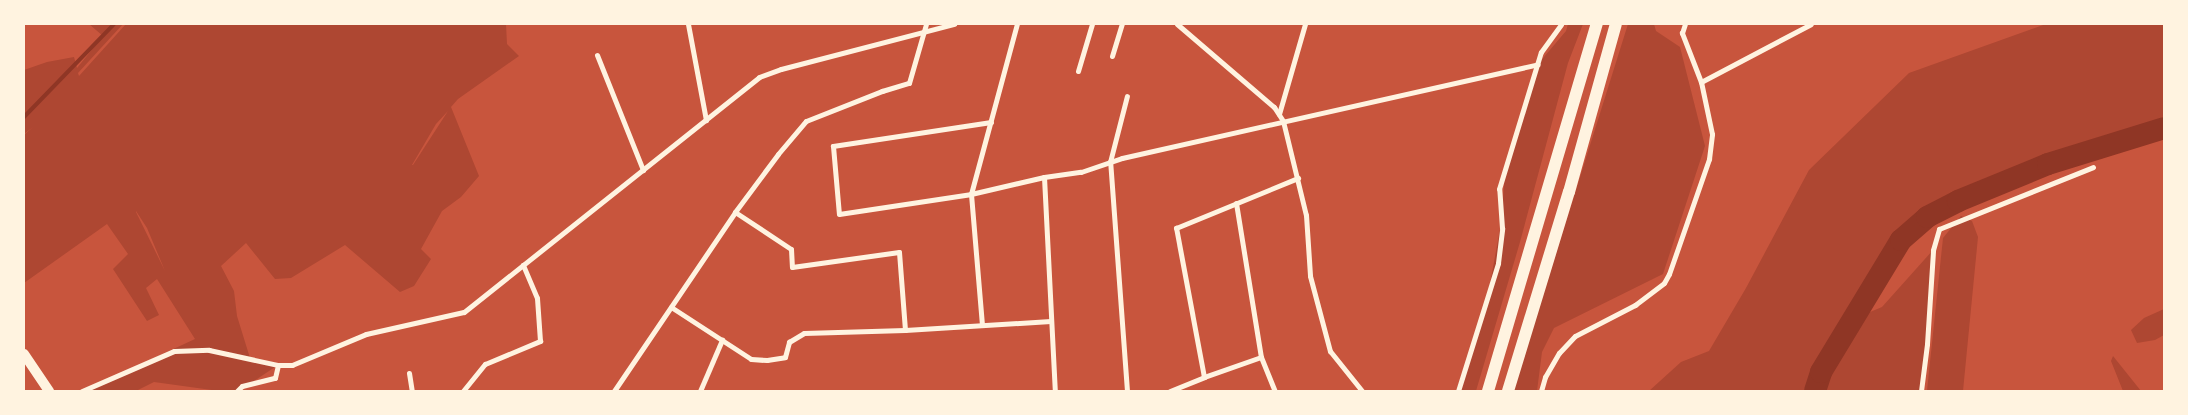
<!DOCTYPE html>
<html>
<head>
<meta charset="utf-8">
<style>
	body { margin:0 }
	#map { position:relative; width:2188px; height:415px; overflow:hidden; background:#c8553d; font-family:Roboto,sans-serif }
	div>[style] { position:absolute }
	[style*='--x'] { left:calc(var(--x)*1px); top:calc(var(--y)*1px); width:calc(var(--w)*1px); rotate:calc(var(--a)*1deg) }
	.green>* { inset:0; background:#ae4732 }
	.stream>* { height:4px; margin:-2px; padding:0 2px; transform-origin:2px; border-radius:2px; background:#8f3625 }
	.river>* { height:22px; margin:-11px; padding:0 11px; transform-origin:11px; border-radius:11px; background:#8f3625 }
	.minor>* { height:5px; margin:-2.5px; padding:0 2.5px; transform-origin:2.5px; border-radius:2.5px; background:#fff3e0 }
	.secondary>* { height:10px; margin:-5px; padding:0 5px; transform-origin:5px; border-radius:5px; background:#fff3e0 }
	.trunk>* { height:12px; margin:-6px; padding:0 6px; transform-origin:6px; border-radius:6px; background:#fff3e0 }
	span { translate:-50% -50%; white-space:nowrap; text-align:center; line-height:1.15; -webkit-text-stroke:4px #fff3e0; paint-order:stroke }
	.frame { position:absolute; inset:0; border:25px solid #fff3e0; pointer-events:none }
</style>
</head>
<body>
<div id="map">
	<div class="green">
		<i style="clip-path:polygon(evenodd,89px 24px,123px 24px,78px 73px,79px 76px,126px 24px,506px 24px,507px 44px,519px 56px,458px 99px,451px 107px,479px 176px,461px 197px,442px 211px,421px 249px,431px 259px,414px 286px,400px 292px,345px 245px,291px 278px,275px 279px,246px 243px,221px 266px,234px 291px,237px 316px,250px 358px,278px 365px,239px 391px,219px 391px,154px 382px,136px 391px,83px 391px,195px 339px,157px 279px,146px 288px,159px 315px,147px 321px,113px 269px,128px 254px,107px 224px,24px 283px,24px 135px,33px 127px,24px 134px,24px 70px,47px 62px,74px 57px,77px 68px,103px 36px,89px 24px,448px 111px,413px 165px,412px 165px,436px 124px,448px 111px,89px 24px,136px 211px,147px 228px,165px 271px,136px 212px,136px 211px)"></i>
		<i style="clip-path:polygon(1568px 24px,1583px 24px,1568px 63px,1520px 242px,1476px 391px,1456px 391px,1487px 300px,1501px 224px,1505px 172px,1538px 64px,1566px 31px)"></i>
		<i style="clip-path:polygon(1628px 24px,1654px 24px,1656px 31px,1680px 47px,1705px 146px,1663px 274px,1554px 328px,1542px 352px,1537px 391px,1513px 391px)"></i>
		<i style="clip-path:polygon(2046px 24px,2164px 24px,2164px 124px,1954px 194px,1895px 249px,1832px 351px,1813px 391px,1649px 391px,1681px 362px,1709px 351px,1746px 288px,1809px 170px,1909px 73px)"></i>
		<i style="clip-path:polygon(1961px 216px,1972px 221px,1978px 237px,1963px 391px,1927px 391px,1943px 238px)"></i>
		<i style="clip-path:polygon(1933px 250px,1922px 391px,1821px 391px,1828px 375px,1863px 315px,1882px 307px)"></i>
		<i style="clip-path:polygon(2164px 309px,2164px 335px,2155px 340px,2137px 343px,2131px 330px,2144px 318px)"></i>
		<i style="clip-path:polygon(2113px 356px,2141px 391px,2123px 391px,2111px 361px)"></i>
	</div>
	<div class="stream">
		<i style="--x:24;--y:117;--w:129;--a:-45.9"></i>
	</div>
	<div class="river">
		<i style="--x:1815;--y:391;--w:20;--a:-72"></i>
		<i style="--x:1821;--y:372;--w:154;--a:-58.8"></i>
		<i style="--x:1901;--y:240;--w:35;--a:-41"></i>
		<i style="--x:1927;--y:217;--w:35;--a:-27"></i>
		<i style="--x:1958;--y:201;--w:97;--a:-22.3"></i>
		<i style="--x:2048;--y:164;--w:121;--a:-17.2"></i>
	</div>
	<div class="minor">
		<i style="--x:688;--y:24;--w:98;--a:79.4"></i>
		<i style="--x:1177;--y:24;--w:128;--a:40.6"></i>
		<i style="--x:1274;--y:107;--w:17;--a:57"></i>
		<i style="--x:1283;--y:121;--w:97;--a:76.3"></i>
		<i style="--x:1306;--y:215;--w:61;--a:86.2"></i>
		<i style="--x:1310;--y:276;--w:78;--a:75.1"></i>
		<i style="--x:1330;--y:351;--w:51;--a:51.3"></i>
		<i style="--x:597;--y:55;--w:124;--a:68.2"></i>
		<i style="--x:1112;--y:56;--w:34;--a:-73"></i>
		<i style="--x:1078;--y:71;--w:49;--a:-73.4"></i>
		<i style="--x:1701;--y:82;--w:124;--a:-27.8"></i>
		<i style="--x:1279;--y:114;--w:94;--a:-73.9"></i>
		<i style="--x:991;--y:122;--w:160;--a:171.4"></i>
		<i style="--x:833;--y:146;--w:68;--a:85"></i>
		<i style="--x:839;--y:214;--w:134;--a:-8.6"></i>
		<i style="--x:971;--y:194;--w:75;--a:-13.1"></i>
		<i style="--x:1044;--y:177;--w:37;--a:-8"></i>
		<i style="--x:1081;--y:172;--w:43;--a:-18.9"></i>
		<i style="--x:1122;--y:158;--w:426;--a:-12.7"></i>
		<i style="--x:1044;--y:177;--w:214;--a:87.1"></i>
		<i style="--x:1236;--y:203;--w:156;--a:80.8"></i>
		<i style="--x:1261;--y:357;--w:37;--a:68"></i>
		<i style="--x:735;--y:212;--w:67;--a:33.5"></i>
		<i style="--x:791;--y:249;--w:18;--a:87"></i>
		<i style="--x:792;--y:267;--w:108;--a:-8"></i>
		<i style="--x:899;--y:252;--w:78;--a:85.6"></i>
		<i style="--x:671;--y:307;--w:95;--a:33"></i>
		<i style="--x:751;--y:359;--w:16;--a:4"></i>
		<i style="--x:767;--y:360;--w:18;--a:-9"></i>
		<i style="--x:785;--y:357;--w:16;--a:-75"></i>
		<i style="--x:789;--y:342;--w:17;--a:-31"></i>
		<i style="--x:804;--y:333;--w:101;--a:-1.7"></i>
		<i style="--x:905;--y:330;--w:146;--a:-3.5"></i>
		<i style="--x:982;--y:325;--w:131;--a:-94.8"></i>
		<i style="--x:971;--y:194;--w:176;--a:-74.9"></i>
		<i style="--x:1261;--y:357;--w:60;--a:160.7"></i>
		<i style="--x:1204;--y:377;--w:152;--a:-100.6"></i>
		<i style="--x:1176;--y:228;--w:132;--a:-22.3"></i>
		<i style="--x:409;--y:373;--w:18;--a:81"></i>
		<i style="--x:82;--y:391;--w:100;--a:-23.5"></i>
		<i style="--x:174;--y:351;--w:35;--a:-2"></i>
		<i style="--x:209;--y:350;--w:71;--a:12.3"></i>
		<i style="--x:278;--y:365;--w:14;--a:0"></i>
		<i style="--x:292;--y:365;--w:80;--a:-22.7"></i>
		<i style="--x:366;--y:334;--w:100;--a:-12.7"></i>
		<i style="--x:464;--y:312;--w:377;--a:-38.5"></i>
		<i style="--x:759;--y:77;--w:23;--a:-20"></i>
		<i style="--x:781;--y:69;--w:179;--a:-14.6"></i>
		<i style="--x:237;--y:391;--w:7;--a:-45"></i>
		<i style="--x:242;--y:386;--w:34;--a:-14"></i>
		<i style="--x:275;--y:378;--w:13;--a:-77"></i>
		<i style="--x:463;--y:391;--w:35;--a:-51"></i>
		<i style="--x:485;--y:364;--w:60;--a:-22.7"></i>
		<i style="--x:540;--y:341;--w:43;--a:-94"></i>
		<i style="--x:537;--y:298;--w:36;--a:-113"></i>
		<i style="--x:614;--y:391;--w:216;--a:-55.9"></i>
		<i style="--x:735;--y:212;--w:72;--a:-53.4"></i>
		<i style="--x:778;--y:154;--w:43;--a:-49.7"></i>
		<i style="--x:806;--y:121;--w:82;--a:-21.5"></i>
		<i style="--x:882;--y:91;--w:28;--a:-17"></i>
		<i style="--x:909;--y:83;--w:61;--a:-73.9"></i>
		<i style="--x:700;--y:391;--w:56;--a:-66.7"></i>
		<i style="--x:1127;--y:391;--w:230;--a:-94.2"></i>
		<i style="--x:1110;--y:162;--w:68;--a:-75.6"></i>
		<i style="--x:1170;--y:391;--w:37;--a:-22"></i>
		<i style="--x:1458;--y:391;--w:134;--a:-72.6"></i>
		<i style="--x:1498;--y:263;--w:35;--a:-83"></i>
		<i style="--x:1502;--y:228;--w:39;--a:-94"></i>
		<i style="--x:1499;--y:189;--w:143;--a:-73"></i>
		<i style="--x:1541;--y:52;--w:34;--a:-54"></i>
		<i style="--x:1541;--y:391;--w:15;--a:-74"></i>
		<i style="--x:1545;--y:377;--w:28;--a:-60"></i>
		<i style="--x:1559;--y:353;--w:23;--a:-47"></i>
		<i style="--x:1575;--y:336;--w:68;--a:-27.3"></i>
		<i style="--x:1635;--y:305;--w:36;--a:-37"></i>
		<i style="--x:1664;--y:283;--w:10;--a:-61"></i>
		<i style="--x:1669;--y:274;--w:122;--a:-70.8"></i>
		<i style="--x:1709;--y:159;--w:25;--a:-83"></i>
		<i style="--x:1712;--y:134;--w:53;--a:-101.9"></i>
		<i style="--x:1701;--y:82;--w:53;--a:-111.2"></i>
		<i style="--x:1682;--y:33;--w:9;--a:-72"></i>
		<i style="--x:1921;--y:391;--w:47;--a:-82.7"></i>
		<i style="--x:1927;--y:344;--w:94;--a:-86.3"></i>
		<i style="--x:1933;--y:250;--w:22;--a:-74"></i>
		<i style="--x:1939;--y:229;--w:166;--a:-21.9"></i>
	</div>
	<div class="secondary">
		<i style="--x:24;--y:354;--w:45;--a:56"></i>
	</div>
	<div class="trunk">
		<i style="--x:1488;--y:391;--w:383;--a:-73.5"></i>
		<i style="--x:1508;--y:391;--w:208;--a:-73"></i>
		<i style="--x:1569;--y:192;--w:174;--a:-74.4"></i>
	</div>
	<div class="frame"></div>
</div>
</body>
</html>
